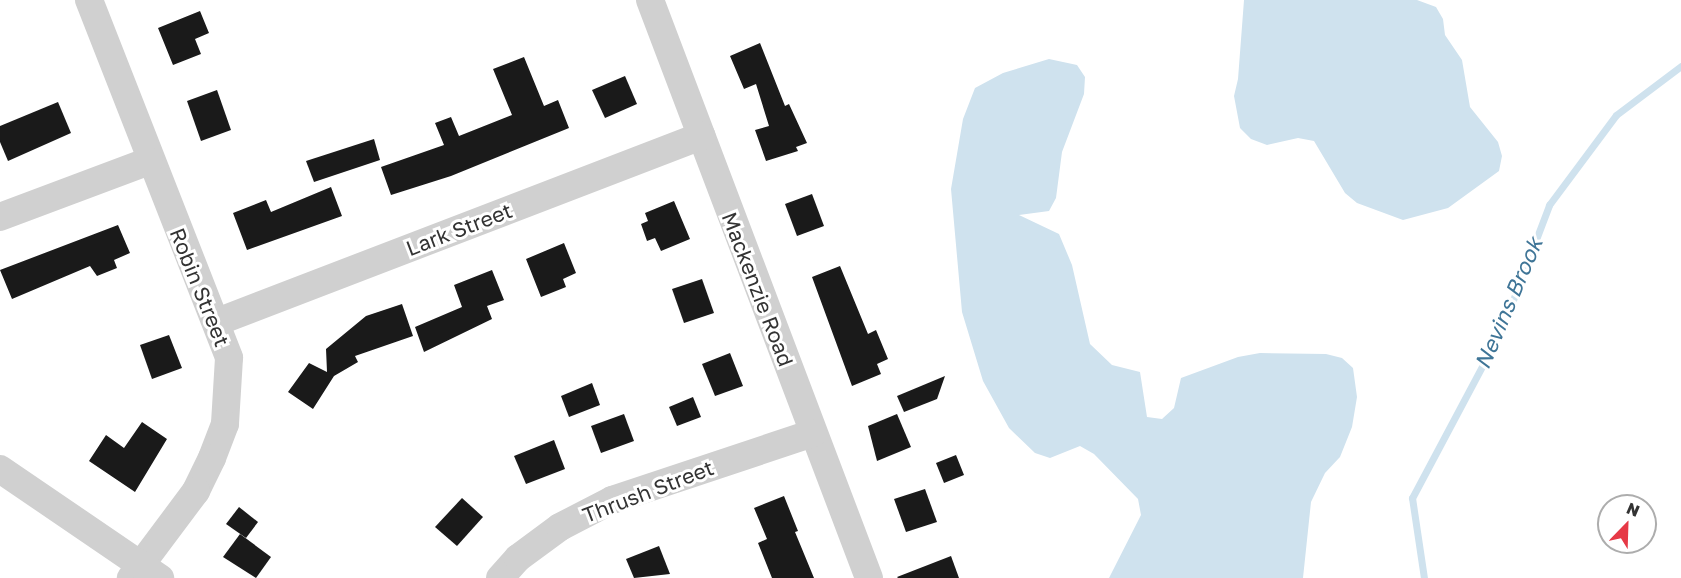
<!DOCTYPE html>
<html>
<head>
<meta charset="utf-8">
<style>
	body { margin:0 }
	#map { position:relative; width:1681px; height:578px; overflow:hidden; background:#fff; font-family:"Golos Text",sans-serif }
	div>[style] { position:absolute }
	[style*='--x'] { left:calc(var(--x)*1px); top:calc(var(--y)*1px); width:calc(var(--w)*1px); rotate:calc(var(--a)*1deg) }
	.water>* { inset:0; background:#cfe2ee }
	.stream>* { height:7px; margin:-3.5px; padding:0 3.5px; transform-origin:3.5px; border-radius:3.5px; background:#cfe2ee }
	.building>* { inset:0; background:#1a1a1a }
	.minor>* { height:28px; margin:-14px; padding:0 14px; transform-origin:14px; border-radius:14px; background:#d0d0d0 }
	span { translate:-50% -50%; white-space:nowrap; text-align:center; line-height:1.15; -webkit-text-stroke:6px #fff; paint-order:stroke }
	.street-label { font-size:21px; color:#333 }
	.water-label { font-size:22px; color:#3f7597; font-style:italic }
	.north { position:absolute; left:1597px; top:494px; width:60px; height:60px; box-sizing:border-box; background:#fff; border:2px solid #adadad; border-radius:50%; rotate:23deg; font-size:16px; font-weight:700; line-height:24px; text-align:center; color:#333 }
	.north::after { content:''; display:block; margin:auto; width:21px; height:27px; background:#e63946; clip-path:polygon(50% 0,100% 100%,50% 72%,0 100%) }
</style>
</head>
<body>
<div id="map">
	<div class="water">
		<i style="clip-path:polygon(1244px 0,1417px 0,1436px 7px,1443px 19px,1445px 35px,1462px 60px,1470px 107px,1498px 142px,1502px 156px,1499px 171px,1448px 208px,1403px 220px,1357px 203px,1345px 193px,1314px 141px,1298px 138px,1267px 145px,1251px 139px,1240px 128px,1234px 96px,1238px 79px)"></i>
		<i style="clip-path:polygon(1049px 59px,1077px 65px,1085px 77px,1084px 94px,1062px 152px,1056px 198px,1049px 211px,1019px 215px,1059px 234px,1072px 265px,1090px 344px,1112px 365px,1140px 372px,1147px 417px,1162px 419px,1174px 408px,1181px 378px,1238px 357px,1260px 353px,1326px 354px,1342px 358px,1353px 368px,1357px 397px,1352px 427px,1340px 457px,1325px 473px,1311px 502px,1303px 578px,1109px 578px,1141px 515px,1138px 499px,1094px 454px,1080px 446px,1050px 458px,1035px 453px,1009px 428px,983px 381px,962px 312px,951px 189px,963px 119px,975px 88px,1003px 73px)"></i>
	</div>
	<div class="stream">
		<i style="--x:1424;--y:578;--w:81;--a:-98.5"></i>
		<i style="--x:1412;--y:498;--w:191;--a:-62"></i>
		<i style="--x:1502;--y:329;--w:133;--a:-69.2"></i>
		<i style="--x:1549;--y:205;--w:112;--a:-53.3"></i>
		<i style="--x:1616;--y:115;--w:81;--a:-37"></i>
	</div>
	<div class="building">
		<i style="clip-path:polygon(200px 11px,209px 33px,195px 39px,201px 54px,173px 65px,158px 28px)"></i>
		<i style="clip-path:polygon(760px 43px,785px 106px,789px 104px,807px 143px,796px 147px,798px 151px,766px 161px,755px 130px,769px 126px,756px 84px,744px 89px,730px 56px)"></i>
		<i style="clip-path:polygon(524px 57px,544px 106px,558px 100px,569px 128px,451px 176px,391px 195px,381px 167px,444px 145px,435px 123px,451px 117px,459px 136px,512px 115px,493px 69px)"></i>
		<i style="clip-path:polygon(625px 76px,637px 104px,605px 118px,592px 90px)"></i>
		<i style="clip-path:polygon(217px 90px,231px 130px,201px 141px,187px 101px)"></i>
		<i style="clip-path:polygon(58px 102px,71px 133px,8px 161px,0 142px,0 126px)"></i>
		<i style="clip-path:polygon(374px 139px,380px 160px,314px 182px,306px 161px)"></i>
		<i style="clip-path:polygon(331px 187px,342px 216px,247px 250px,233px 213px,266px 200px,271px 212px)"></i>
		<i style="clip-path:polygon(812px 194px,824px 226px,797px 236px,785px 204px)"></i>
		<i style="clip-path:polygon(674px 201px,690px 239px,661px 251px,655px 238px,647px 241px,641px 224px,648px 221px,645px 213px)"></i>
		<i style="clip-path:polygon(118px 225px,130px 253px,114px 260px,117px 268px,97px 276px,90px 266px,12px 299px,0 270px)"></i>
		<i style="clip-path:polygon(564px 243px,576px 273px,563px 279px,566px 287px,541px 297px,526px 259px)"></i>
		<i style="clip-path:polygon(840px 266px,868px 334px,876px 330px,888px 359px,877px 364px,881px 374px,852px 386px,812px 277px)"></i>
		<i style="clip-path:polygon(492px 270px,504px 300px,487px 306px,492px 319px,424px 352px,415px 327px,462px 307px,454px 285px)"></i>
		<i style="clip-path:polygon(702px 279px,714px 313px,684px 323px,672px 289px)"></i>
		<i style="clip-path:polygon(402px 304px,413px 336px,355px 356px,358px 362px,334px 376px,313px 409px,288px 392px,309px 363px,327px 372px,326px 349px,366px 316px)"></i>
		<i style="clip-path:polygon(169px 335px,182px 368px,152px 379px,140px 345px)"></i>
		<i style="clip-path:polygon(730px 353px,743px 386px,715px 396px,702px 364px)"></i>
		<i style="clip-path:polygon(945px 376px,937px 399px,904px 412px,897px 396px)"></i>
		<i style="clip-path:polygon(592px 383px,600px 405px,569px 417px,561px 396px)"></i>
		<i style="clip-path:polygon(693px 397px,701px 417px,677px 426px,669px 407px)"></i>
		<i style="clip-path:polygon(624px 414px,634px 441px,601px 453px,591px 426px)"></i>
		<i style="clip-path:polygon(897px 414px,911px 447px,877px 461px,868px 426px)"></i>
		<i style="clip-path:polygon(142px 422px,167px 439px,135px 492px,89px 461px,106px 435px,124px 448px)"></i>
		<i style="clip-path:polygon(554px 440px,565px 469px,526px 484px,514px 456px)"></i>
		<i style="clip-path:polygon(956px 455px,964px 475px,944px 483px,936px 463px)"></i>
		<i style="clip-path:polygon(925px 489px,937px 522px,906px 532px,894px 499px)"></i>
		<i style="clip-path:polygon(784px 496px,798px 531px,795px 532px,814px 578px,772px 578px,758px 543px,767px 539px,754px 508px)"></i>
		<i style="clip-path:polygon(462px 498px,483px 517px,457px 546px,435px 527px)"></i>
		<i style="clip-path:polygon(239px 507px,258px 522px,246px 538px,226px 524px)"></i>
		<i style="clip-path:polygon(240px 534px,271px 557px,256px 578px,223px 557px)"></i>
		<i style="clip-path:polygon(659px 546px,670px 574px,634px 578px,626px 559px)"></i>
		<i style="clip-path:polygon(951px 556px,959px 578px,898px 578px,897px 577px)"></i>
	</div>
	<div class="minor">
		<i style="--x:89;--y:0;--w:384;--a:68.6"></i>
		<i style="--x:229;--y:358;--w:66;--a:93.5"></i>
		<i style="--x:225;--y:424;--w:36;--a:111"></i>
		<i style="--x:212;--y:458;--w:37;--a:116"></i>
		<i style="--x:196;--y:491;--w:109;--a:126.8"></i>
		<i style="--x:650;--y:0;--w:618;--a:69.25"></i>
		<i style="--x:0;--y:217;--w:159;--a:-20.6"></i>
		<i style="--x:217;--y:322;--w:519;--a:-21.02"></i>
		<i style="--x:0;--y:469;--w:194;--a:34.3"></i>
		<i style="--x:500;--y:578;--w:27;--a:-48"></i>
		<i style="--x:518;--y:558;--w:52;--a:-36.4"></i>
		<i style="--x:560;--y:527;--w:59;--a:-27.4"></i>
		<i style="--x:612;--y:500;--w:212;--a:-18.4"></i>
	</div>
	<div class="street-label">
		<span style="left:459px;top:229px;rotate:-21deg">Lark Street</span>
		<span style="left:200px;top:287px;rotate:68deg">Robin Street</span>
		<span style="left:758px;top:289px;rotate:69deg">Mackenzie Road</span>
		<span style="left:648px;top:491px;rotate:-21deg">Thrush Street</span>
	</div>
	<div class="water-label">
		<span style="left:1508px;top:303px;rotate:-67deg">Nevins Brook</span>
	</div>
	<div class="north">N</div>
</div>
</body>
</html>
